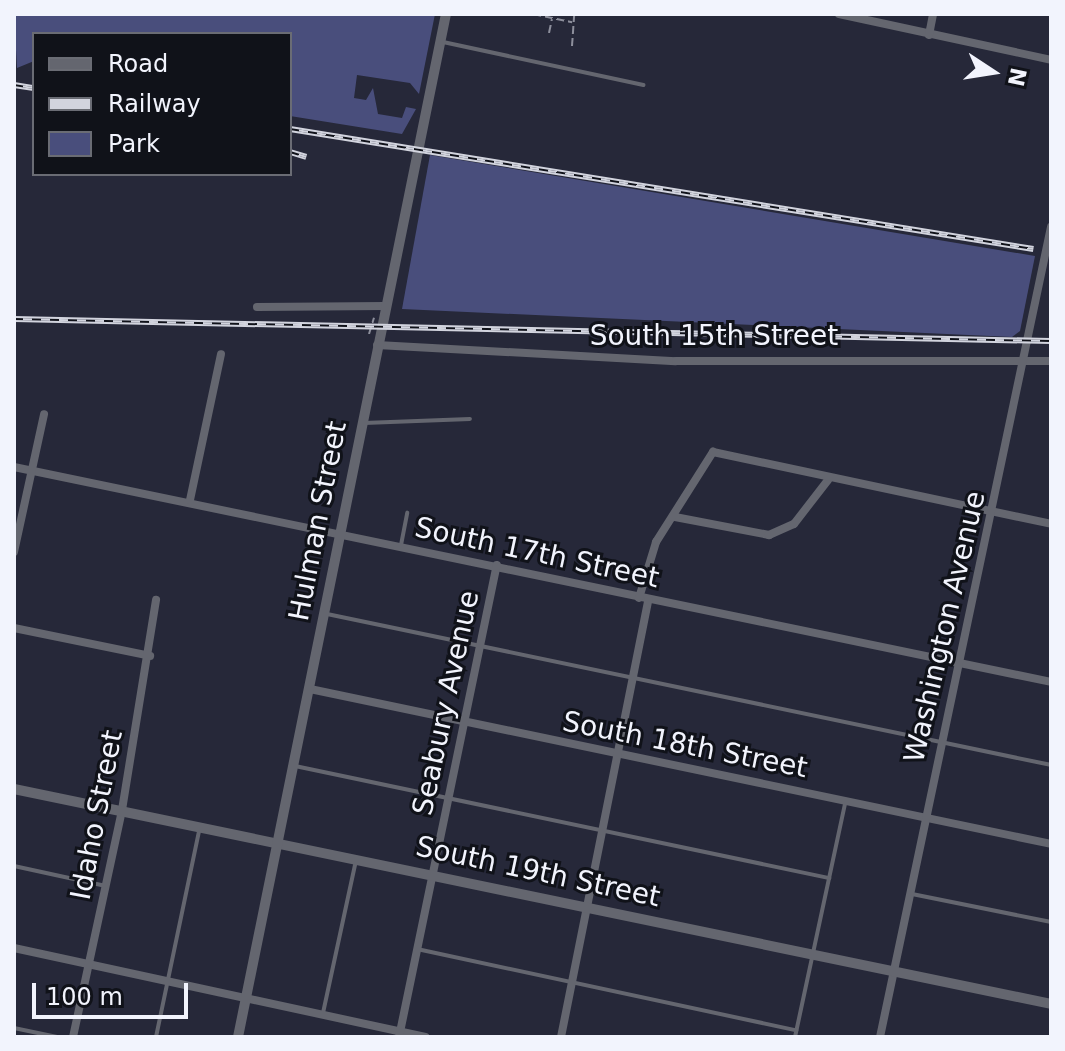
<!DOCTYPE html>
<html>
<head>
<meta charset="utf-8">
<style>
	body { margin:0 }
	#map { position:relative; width:1065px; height:1051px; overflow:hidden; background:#262839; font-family:"DejaVu Sans",sans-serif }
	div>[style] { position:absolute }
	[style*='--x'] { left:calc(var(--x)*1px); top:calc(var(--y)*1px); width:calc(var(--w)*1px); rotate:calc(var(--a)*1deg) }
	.green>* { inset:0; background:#494e7c }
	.path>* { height:2px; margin-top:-1px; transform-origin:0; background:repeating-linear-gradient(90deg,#8d8f9c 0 8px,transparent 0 12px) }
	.service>* { height:4px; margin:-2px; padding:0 2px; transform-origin:2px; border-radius:2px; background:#64666f }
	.minor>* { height:8px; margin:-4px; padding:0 4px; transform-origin:4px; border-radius:4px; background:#64666f }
	.tertiary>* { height:10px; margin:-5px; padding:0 5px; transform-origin:5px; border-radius:5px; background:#64666f }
	.rail>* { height:6px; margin-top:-3px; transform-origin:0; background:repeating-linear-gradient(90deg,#101219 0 9px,#d2d4de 0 18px); box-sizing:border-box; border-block:2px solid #d2d4de }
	span { translate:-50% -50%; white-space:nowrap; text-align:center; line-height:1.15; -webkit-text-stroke:6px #101219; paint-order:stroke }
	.street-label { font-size:28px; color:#f2f4fd }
	.frame { position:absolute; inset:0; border:16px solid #f2f4fd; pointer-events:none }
	.legend { position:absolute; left:32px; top:32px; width:260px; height:144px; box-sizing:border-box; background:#101219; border:2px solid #6a6c74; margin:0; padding:10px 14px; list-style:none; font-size:24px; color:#f2f4fd }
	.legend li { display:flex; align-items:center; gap:16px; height:40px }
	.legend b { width:40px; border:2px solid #6a6c74 }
	.north { position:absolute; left:953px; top:32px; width:80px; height:80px; -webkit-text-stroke:6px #101219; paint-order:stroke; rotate:102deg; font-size:22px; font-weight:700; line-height:32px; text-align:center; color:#f2f4fd }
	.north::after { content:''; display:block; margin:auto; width:28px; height:36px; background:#f2f4fd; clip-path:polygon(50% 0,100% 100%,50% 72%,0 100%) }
	.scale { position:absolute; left:32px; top:983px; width:156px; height:36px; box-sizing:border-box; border:4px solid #f2f4fd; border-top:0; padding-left:10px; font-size:24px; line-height:28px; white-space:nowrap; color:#f2f4fd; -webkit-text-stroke:6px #101219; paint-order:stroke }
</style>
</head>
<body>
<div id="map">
	<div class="green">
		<i style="clip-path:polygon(14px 14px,435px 14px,419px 94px,410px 83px,357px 75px,354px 98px,366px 100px,373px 88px,378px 114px,402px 118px,406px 107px,416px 109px,402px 134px,290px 116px,290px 34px,34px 34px,34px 61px,17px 68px)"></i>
		<i style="clip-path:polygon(430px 155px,1035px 256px,1020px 331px,1012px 337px,402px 309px)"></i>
	</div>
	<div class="path">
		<i style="--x:533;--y:14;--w:40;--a:12"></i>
		<i style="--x:549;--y:33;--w:14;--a:-78"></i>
		<i style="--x:572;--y:46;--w:32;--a:-86"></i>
		<i style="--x:369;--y:334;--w:17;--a:-73"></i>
	</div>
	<div class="service">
		<i style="--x:443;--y:42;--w:205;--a:12.1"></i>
		<i style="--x:364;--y:423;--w:106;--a:-2.2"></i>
		<i style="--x:401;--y:545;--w:33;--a:-79"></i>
		<i style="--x:327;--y:614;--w:740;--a:11.78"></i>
		<i style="--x:295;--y:766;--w:546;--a:11.85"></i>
		<i style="--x:14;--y:866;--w:94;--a:12.3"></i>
		<i style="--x:912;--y:894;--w:142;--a:11.4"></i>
		<i style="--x:417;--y:949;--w:388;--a:12.1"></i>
		<i style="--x:323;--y:1013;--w:157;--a:-77.8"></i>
		<i style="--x:14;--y:1028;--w:44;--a:11.8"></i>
		<i style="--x:156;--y:1037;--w:215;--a:-78.2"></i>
		<i style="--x:795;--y:1037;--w:239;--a:-77.9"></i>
	</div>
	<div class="minor">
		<i style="--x:839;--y:14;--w:217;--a:12.2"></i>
		<i style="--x:929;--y:35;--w:21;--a:-79"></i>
		<i style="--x:257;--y:307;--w:128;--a:-0.4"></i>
		<i style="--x:377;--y:345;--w:299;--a:3.1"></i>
		<i style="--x:676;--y:361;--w:375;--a:0"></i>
		<i style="--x:14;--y:467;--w:1059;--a:11.71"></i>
		<i style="--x:190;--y:500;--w:149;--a:-78"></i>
		<i style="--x:675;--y:517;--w:96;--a:10.8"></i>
		<i style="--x:769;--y:535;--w:27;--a:-24"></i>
		<i style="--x:794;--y:524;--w:56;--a:-52.3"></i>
		<i style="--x:14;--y:552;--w:141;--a:-77.7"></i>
		<i style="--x:639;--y:598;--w:59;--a:-73.1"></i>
		<i style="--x:656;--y:542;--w:107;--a:-57.7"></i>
		<i style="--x:713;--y:452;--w:346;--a:12"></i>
		<i style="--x:14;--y:628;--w:139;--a:11.6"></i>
		<i style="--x:310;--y:689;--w:757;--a:11.81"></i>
		<i style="--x:14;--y:948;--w:421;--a:12.2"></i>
		<i style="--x:73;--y:1037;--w:232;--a:-77.8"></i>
		<i style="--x:122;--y:810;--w:213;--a:-80.8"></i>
		<i style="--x:399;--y:1037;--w:482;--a:-78.3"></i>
		<i style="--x:561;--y:1037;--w:446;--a:-78.7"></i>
		<i style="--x:880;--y:1037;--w:828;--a:-78.08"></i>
	</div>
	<div class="tertiary">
		<i style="--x:14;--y:789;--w:1059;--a:11.71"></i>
		<i style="--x:238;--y:1037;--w:1044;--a:-78.51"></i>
	</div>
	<div class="rail">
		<i style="--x:14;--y:85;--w:20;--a:9"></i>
		<i style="--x:290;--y:129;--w:753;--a:9.17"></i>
		<i style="--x:290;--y:152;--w:17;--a:17"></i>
		<i style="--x:14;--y:319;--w:1037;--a:1.22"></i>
	</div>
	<div class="street-label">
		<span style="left:714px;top:336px">South 15th Street</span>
		<span style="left:318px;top:521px;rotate:-79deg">Hulman Street</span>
		<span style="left:537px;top:553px;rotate:12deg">South 17th Street</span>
		<span style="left:945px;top:627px;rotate:-77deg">Washington Avenue</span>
		<span style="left:446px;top:703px;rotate:-78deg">Seabury Avenue</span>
		<span style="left:685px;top:745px;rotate:11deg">South 18th Street</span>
		<span style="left:97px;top:815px;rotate:-79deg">Idaho Street</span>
		<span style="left:538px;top:872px;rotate:12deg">South 19th Street</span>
	</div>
	<div class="frame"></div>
	<ul class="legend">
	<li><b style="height:10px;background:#64666f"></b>Road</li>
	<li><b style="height:10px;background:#d2d4de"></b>Railway</li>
	<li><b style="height:22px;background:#494e7c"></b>Park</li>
	</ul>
	<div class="north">N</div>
	<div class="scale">100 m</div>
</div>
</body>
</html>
